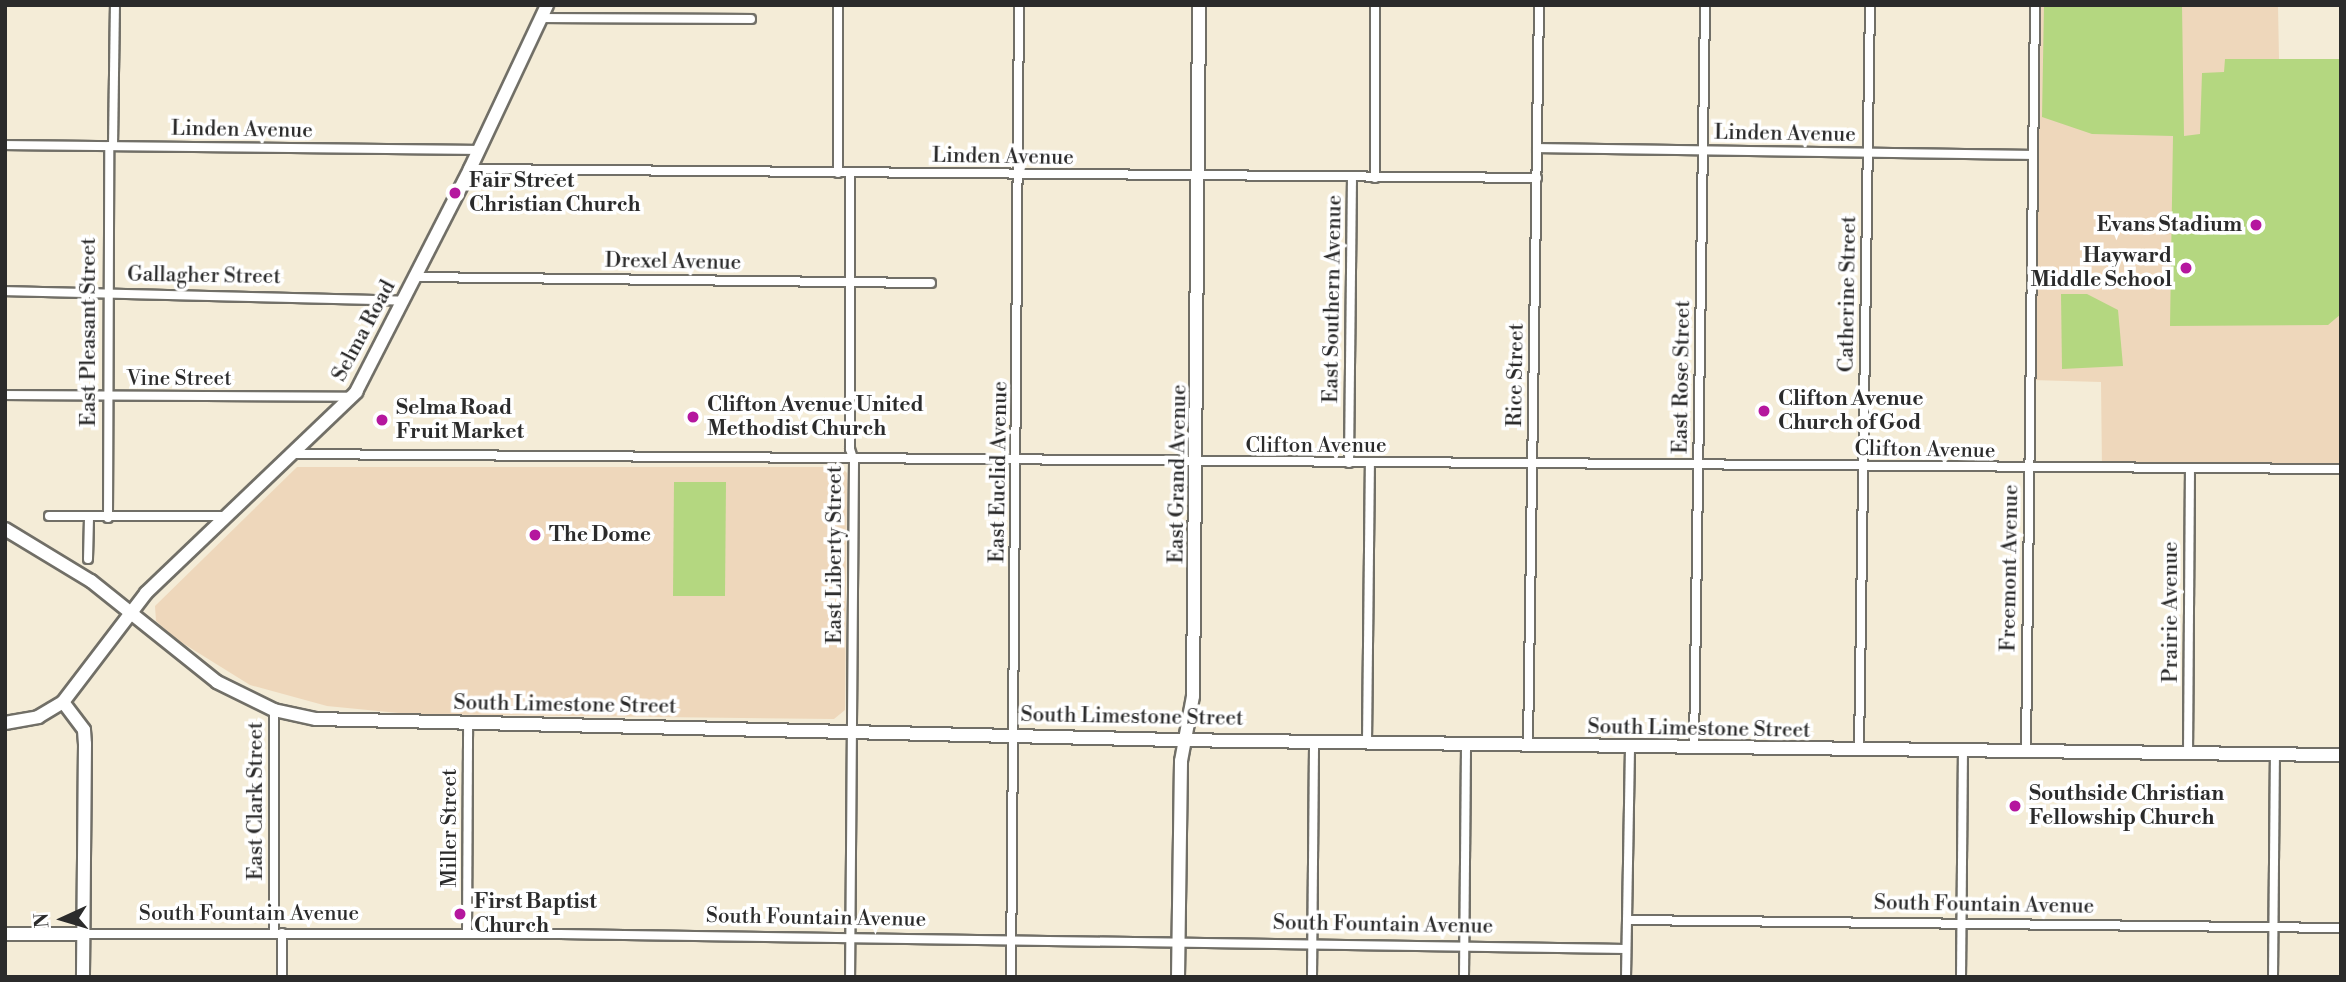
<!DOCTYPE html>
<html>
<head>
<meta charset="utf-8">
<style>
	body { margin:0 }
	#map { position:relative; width:2346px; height:982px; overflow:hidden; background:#f4ecd7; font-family:"Libre Bodoni",serif }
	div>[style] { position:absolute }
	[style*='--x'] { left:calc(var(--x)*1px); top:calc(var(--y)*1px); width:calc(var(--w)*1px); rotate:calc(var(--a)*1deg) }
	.built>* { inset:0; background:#eed7bb }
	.green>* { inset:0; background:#b4d780 }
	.roads { filter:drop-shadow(2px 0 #716f67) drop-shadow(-2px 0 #716f67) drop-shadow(0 2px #716f67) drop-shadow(0 -2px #716f67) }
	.street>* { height:8px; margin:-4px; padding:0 4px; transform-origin:4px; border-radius:4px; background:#fff }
	.secondary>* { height:12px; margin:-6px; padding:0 6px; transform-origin:6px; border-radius:6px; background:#fff }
	.primary>* { height:12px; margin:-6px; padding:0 6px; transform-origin:6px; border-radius:6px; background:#fff }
	.dots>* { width:19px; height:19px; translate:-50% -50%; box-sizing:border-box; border:4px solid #fff; border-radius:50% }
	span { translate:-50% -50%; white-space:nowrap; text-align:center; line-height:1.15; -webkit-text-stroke:7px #fff; paint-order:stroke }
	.street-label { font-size:21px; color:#2b2b2b }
	.poi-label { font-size:21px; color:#2b2b2b; font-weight:700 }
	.left { translate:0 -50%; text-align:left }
	.right { translate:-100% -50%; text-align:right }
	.frame { position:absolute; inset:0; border:7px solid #2b2b2b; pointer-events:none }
	.north { position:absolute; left:28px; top:884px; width:70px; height:70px; -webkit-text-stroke:5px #fff; paint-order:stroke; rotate:266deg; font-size:19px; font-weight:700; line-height:28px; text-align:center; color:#2b2b2b }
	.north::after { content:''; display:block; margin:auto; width:24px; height:32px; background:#2b2b2b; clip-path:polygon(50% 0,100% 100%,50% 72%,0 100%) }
</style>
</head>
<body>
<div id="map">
	<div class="built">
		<i style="clip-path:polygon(2035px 5px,2278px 5px,2279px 59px,2341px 59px,2341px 469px,2102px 470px,2101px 382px,2030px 380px)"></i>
		<i style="clip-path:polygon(297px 467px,841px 467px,847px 473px,845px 710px,834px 719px,409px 714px,327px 706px,250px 685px,176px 639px,156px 621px,155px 606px)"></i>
	</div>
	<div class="green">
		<i style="clip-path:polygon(2044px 5px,2182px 5px,2184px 136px,2200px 134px,2202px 73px,2224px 72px,2225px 59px,2341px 59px,2341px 314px,2328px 325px,2170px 326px,2173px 136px,2092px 134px,2042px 117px)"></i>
		<i style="clip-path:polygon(2061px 294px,2087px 294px,2118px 310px,2123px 366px,2062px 369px)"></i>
		<i style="clip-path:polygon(674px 482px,726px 482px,725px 596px,673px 596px)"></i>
	</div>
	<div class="roads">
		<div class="street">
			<i style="--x:541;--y:18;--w:210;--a:0.3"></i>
			<i style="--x:5;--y:145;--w:474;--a:0.6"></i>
			<i style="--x:113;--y:146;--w:141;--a:-89.2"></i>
			<i style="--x:1537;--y:148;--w:496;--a:0.8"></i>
			<i style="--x:470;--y:169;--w:1067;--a:0.48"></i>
			<i style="--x:838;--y:173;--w:168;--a:-90"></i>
			<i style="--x:850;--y:173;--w:276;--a:90"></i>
			<i style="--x:850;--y:449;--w:13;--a:72"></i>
			<i style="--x:854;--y:461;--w:516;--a:90.44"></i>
			<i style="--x:1375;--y:178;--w:173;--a:-90"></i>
			<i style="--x:415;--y:277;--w:516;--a:0.67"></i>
			<i style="--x:5;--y:291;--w:398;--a:1.4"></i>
			<i style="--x:5;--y:395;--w:347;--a:0.3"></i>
			<i style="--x:291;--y:454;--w:2050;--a:0.42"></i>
			<i style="--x:1349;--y:463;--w:285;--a:-89.4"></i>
			<i style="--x:49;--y:516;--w:178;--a:0"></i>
			<i style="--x:108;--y:518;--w:372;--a:-89.8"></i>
			<i style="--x:88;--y:559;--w:41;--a:-88.6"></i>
			<i style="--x:274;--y:710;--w:223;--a:90"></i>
			<i style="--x:1367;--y:742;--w:279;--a:-89.4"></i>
			<i style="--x:1528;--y:745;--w:740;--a:-89.15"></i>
			<i style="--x:1694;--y:748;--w:743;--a:-89.15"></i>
			<i style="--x:1859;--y:751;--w:746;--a:-89.16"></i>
			<i style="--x:2026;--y:752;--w:747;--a:-89.31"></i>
			<i style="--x:2188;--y:754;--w:284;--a:-89.6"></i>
			<i style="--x:1627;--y:920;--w:714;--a:0.64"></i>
			<i style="--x:83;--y:934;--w:477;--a:0"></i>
			<i style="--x:560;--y:934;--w:1066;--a:0.81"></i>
			<i style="--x:467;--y:934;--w:211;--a:-89.7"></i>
			<i style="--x:282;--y:977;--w:44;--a:-90"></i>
			<i style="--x:1011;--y:977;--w:972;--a:-89.53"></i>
			<i style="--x:1312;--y:977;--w:236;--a:-89.5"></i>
			<i style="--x:1464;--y:977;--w:233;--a:-89.5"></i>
			<i style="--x:1626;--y:977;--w:230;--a:-89"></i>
			<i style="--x:1961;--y:977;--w:225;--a:-89.5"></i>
			<i style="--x:2273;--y:977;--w:222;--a:-89.5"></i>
		</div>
		<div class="secondary">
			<i style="--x:63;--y:702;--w:35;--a:53"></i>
			<i style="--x:84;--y:730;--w:14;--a:86"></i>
			<i style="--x:85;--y:744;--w:233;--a:90.5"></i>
			<i style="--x:5;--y:723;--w:34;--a:-10"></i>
			<i style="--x:38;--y:717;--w:29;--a:-31"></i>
			<i style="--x:63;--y:702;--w:137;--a:-52.7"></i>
			<i style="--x:146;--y:593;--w:291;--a:-43.7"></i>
			<i style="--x:356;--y:392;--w:250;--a:-62.9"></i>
			<i style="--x:470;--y:169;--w:181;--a:-64.8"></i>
			<i style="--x:5;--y:934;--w:78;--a:0"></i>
			<i style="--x:1178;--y:977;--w:216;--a:-89.2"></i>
			<i style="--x:1181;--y:761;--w:66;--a:-79.5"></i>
			<i style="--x:1193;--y:696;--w:691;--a:-89.5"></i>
		</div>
		<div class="primary">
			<i style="--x:5;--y:529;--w:100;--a:31.2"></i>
			<i style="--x:91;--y:581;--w:161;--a:38.7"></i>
			<i style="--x:217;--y:682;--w:64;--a:26.2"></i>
			<i style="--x:274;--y:710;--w:43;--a:12.1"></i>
			<i style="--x:316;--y:719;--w:857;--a:1.4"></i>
			<i style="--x:1173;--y:740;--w:1168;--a:0.74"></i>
		</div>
	</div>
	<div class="dots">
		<i style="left:455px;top:193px;background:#b5179e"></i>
		<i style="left:2256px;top:225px;background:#b5179e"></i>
		<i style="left:2186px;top:268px;background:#b5179e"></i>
		<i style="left:1764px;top:411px;background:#b5179e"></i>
		<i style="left:693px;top:417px;background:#b5179e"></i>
		<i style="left:382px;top:420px;background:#b5179e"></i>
		<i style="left:535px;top:535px;background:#b5179e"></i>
		<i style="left:2015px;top:806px;background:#b5179e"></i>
		<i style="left:460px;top:914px;background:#b5179e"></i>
	</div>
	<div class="street-label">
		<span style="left:242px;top:130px;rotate:1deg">Linden Avenue</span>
		<span style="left:1785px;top:134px;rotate:1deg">Linden Avenue</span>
		<span style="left:1003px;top:157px;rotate:1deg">Linden Avenue</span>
		<span style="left:673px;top:262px;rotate:1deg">Drexel Avenue</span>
		<span style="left:204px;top:276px;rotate:1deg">Gallagher Street</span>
		<span style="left:1848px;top:294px;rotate:-89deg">Catherine Street</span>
		<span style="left:1333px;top:299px;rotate:-89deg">East Southern Avenue</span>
		<span style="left:364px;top:331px;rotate:-62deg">Selma Road</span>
		<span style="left:89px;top:332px;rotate:-90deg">East Pleasant Street</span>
		<span style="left:1516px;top:375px;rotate:-89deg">Rice Street</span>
		<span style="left:1682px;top:377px;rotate:-89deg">East Rose Street</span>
		<span style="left:179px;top:379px">Vine Street</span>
		<span style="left:1316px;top:446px">Clifton Avenue</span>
		<span style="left:1925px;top:450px;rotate:1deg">Clifton Avenue</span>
		<span style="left:999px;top:472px;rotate:-89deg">East Euclid Avenue</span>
		<span style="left:1178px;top:474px;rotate:-89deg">East Grand Avenue</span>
		<span style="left:835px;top:555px;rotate:-90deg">East Liberty Street</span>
		<span style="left:2010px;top:568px;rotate:-89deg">Freemont Avenue</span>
		<span style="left:2171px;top:612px;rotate:-90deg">Prairie Avenue</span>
		<span style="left:565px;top:705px;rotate:1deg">South Limestone Street</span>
		<span style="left:1132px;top:717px;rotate:1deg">South Limestone Street</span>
		<span style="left:1699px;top:729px;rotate:1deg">South Limestone Street</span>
		<span style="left:256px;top:801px;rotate:-90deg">East Clark Street</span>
		<span style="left:450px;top:828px;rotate:-90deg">Miller Street</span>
		<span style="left:1984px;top:905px;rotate:1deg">South Fountain Avenue</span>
		<span style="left:249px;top:914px">South Fountain Avenue</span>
		<span style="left:816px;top:918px;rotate:1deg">South Fountain Avenue</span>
		<span style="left:1383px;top:925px;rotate:1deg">South Fountain Avenue</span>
	</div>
	<div class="poi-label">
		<span class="left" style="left:469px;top:193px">Fair Street<br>Christian Church</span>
		<span class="right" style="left:2242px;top:225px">Evans Stadium</span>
		<span class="right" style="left:2172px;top:268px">Hayward<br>Middle School</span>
		<span class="left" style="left:1778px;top:411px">Clifton Avenue<br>Church of God</span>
		<span class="left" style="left:707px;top:417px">Clifton Avenue United<br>Methodist Church</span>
		<span class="left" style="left:396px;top:420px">Selma Road<br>Fruit Market</span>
		<span class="left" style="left:549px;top:535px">The Dome</span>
		<span class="left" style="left:2029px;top:806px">Southside Christian<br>Fellowship Church</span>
		<span class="left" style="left:474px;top:914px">First Baptist<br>Church</span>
	</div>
	<div class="frame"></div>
	<div class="north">N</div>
</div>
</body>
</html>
